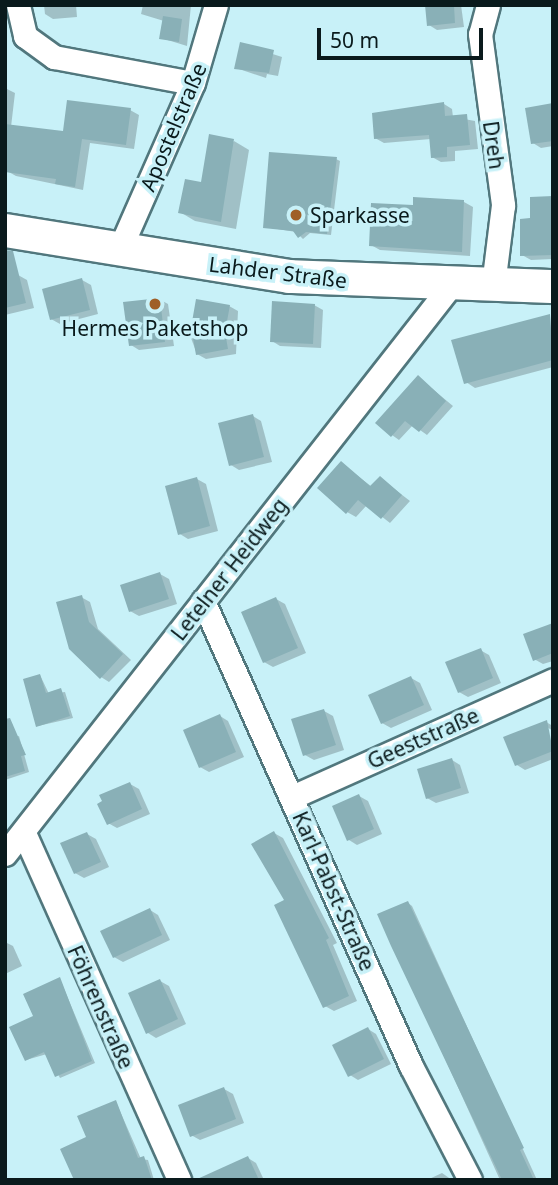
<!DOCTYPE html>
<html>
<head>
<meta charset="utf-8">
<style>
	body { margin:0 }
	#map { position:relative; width:558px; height:1185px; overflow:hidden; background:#c8f1f8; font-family:"Noto Sans",sans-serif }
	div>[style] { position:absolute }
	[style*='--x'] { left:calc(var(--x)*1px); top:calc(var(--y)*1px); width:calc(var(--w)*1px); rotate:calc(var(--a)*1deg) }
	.shadow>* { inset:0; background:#0003 }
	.building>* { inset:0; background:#89b0b7 }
	.roads { filter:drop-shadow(2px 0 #51777d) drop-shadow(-2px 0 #51777d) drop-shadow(0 2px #51777d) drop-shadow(0 -2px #51777d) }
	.street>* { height:23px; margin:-11.5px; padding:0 11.5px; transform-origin:11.5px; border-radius:11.5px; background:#fff }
	.secondary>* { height:33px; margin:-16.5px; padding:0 16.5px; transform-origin:16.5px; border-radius:16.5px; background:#fff }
	.dots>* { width:19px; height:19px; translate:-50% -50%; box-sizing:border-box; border:4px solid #c8f1f8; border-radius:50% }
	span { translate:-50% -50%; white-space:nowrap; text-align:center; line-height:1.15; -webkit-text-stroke:7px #c8f1f8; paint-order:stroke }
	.street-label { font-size:21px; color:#0a1a1c }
	.poi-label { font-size:21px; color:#0a1a1c }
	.left { translate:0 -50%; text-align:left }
	.frame { position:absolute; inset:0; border:7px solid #0a1a1c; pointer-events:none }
	.scale { position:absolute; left:317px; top:28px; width:166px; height:32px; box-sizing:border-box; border:4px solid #0a1a1c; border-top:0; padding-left:9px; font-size:21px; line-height:24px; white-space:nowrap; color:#0a1a1c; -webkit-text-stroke:5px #c8f1f8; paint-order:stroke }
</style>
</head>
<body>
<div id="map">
	<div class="shadow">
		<i style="clip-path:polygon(44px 5px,76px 5px,77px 17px,53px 19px,45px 14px)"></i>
		<i style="clip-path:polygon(143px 5px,191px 5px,187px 46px,161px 38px,164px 21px,141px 14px)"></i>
		<i style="clip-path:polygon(427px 5px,461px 5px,464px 27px,437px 30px,429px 25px)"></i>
		<i style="clip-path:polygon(242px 44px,282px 57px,278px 76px,267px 74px,266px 78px,236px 68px)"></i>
		<i style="clip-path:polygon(5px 88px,15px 93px,11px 127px,64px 133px,130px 110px,139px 115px,134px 149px,90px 143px,83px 190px,16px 176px,7px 171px)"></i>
		<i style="clip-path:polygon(444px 104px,452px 109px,453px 117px,475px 121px,478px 149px,455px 151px,455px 161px,441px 162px,432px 157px,431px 139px,384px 143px,375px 138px)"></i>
		<i style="clip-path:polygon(553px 105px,553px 146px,541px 148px,533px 143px)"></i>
		<i style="clip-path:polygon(234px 141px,249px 150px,236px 229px,195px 221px,180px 212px)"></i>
		<i style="clip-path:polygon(336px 159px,340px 161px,331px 235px,310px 233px,303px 239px,296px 232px,265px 227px)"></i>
		<i style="clip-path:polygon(553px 198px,553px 259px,531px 260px,522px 255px)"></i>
		<i style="clip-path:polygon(415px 199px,464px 202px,473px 207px,470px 256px,380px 250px,371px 245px,415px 207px)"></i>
		<i style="clip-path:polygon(18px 275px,27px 280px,34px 308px,5px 315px,5px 278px)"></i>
		<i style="clip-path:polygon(82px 280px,91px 285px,98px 314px,60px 324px,51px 319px)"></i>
		<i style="clip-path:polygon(159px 299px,168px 304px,174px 346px,139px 350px,131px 345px)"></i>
		<i style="clip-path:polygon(314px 305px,323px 310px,321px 348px,280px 346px,272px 341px)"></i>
		<i style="clip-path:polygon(229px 306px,238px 311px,236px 354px,206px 359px,197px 354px,191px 338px)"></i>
		<i style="clip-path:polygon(550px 316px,553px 367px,475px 388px,466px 382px)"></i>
		<i style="clip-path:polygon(418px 377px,453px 406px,427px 435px,413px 425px,399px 440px,392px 435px)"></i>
		<i style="clip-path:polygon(253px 416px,261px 421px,272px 462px,239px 470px,231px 465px)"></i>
		<i style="clip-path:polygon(341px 463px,372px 487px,380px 478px,410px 501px,390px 523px,367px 505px,356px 517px,347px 512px)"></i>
		<i style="clip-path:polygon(197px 479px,206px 484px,218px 531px,188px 539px,180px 534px)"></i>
		<i style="clip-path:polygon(160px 574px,169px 579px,177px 604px,139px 616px,130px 611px)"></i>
		<i style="clip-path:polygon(81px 597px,90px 602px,98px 629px,131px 660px,109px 682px,101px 677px)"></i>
		<i style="clip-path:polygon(276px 599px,285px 604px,306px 653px,273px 667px,264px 662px)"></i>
		<i style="clip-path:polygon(553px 625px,553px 661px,543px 664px,534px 659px)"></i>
		<i style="clip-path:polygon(480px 650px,489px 655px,501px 683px,468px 697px,459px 692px)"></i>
		<i style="clip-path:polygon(40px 675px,49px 694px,65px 692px,73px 718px,38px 726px)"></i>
		<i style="clip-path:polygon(411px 678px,420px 683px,432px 710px,391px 728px,382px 723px)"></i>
		<i style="clip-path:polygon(324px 711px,333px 716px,344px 750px,314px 760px,305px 755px)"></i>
		<i style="clip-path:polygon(220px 716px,228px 721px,244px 757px,209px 772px,200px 767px)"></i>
		<i style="clip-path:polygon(546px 722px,553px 726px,553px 731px,547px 727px,553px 759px,525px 770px,517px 765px)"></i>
		<i style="clip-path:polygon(19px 736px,29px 772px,5px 780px,5px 740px)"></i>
		<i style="clip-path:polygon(452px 760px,460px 765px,469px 793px,436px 803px,427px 798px)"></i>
		<i style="clip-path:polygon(130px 784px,139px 789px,150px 814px,117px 828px,108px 823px)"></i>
		<i style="clip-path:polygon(359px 796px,368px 801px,382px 834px,357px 845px,349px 840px)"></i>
		<i style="clip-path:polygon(274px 833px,283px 838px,337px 943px,333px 945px,357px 1001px,334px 1011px,325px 1006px,286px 901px)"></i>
		<i style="clip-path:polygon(87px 834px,96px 839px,109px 867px,84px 878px,75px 873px)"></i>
		<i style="clip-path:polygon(408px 903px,412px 906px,537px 1180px,500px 1180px,380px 915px)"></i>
		<i style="clip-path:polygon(150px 910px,158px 915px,170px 940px,123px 962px,114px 957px)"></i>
		<i style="clip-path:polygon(5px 942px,13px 946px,22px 966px,5px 974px)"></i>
		<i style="clip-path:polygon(60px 979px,95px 1063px,60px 1078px,47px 1054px,26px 1060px,35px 1017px)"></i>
		<i style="clip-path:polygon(160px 981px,169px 986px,186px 1024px,156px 1038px,148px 1033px)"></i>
		<i style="clip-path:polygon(368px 1029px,376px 1034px,391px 1064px,358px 1080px,350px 1075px)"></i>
		<i style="clip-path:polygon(224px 1089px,233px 1094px,244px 1123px,200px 1140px,191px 1135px)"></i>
		<i style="clip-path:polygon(116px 1102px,141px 1159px,148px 1160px,154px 1180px,105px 1180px)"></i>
		<i style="clip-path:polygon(248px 1158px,256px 1163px,264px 1180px,217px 1180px)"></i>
		<i style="clip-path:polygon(442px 1173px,452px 1180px,427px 1180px)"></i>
	</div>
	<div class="building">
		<i style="clip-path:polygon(425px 5px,454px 5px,455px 23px,427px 26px)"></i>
		<i style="clip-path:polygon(163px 16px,182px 19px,179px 42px,159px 39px)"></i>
		<i style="clip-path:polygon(240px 42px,274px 50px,269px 73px,234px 69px)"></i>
		<i style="clip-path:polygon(67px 100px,131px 108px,126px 145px,82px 139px,75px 187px,55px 184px,56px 179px,5px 172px,5px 124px,63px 131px)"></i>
		<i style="clip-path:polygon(444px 102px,445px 116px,467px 114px,470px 145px,447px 147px,447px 157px,431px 158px,429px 135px,374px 139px,372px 113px)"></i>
		<i style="clip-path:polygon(553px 103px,553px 141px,531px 144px,525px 108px)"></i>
		<i style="clip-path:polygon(209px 134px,234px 139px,221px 222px,178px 213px,185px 179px,201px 182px)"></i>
		<i style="clip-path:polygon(269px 152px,337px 157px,327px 234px,306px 232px,298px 238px,293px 231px,263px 228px)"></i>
		<i style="clip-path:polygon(553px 196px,553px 255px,520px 256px,520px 219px,530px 218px,530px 197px)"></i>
		<i style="clip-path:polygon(413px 197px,464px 200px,462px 252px,369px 246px,371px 203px,413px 205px)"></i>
		<i style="clip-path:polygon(5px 250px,13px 251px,26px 303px,5px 308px)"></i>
		<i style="clip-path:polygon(82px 278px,90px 310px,50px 320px,42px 289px)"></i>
		<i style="clip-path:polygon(160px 298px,165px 342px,129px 346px,123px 302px)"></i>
		<i style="clip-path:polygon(196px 299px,230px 305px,225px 332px,228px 349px,196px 355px,193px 338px,189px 339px)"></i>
		<i style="clip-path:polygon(272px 301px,315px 304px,313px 344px,270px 342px)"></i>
		<i style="clip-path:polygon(550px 314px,553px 360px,464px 384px,451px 340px)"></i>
		<i style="clip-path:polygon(418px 375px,446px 401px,419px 432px,405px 421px,391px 437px,375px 423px)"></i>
		<i style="clip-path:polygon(253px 414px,264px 457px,229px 466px,218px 423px)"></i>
		<i style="clip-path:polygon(341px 461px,370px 486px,380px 476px,402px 495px,381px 519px,358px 500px,346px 514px,317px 488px)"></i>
		<i style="clip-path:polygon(197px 477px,210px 526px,178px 535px,165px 486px)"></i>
		<i style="clip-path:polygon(160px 572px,169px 599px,129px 612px,120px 585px)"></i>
		<i style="clip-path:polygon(82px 595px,89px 622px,123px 654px,100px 679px,69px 649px,56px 602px)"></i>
		<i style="clip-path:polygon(276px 597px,298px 648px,263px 663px,241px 612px)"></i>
		<i style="clip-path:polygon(553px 623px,553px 653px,533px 661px,523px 634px)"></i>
		<i style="clip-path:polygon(481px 648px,493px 678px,458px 693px,445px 662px)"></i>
		<i style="clip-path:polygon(40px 674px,46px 693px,61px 688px,70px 716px,36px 727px,23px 679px)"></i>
		<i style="clip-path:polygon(411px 676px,424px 705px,381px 724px,368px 695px)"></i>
		<i style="clip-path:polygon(324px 709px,336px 745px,303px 756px,291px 719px)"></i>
		<i style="clip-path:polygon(220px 714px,236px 752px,199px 768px,183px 730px)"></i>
		<i style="clip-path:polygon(10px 718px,26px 755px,21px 756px,25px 771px,5px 777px,5px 719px)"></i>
		<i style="clip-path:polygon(547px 720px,553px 751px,515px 766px,503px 737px)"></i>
		<i style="clip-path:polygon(452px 758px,461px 788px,426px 799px,417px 769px)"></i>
		<i style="clip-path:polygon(130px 782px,142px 809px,107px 825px,97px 804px,102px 801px,99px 795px)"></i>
		<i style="clip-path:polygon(359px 794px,374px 829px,347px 841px,332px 806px)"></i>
		<i style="clip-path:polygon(274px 831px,329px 938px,326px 940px,349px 996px,323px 1008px,274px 905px,284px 900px,251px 844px)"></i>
		<i style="clip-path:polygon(87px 832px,101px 862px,74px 874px,60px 843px)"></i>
		<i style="clip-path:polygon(408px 901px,524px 1148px,520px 1150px,534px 1180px,502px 1180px,391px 946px,377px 914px)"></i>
		<i style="clip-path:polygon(150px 908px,162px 935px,113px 958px,100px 931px)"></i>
		<i style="clip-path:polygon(60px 977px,92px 1061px,55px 1077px,44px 1052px,25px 1061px,9px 1027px,33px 1016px,23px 994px)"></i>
		<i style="clip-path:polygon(160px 979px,178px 1019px,146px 1034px,128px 993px)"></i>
		<i style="clip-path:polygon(368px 1027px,384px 1059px,348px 1077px,332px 1045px)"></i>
		<i style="clip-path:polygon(224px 1087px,236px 1119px,190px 1137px,178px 1105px)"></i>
		<i style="clip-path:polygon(116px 1100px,138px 1158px,144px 1156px,152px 1180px,74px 1180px,60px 1149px,86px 1137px,77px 1116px)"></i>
		<i style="clip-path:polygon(248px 1156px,259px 1180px,195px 1180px)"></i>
	</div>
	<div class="roads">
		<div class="street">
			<i style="--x:18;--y:5;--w:32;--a:77"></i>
			<i style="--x:25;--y:36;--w:36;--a:36"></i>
			<i style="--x:54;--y:57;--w:141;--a:10.6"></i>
			<i style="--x:488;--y:5;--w:30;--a:105"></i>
			<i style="--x:480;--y:34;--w:173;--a:82.3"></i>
			<i style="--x:503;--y:205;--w:81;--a:97.1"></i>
			<i style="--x:121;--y:246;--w:178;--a:-66.2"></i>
			<i style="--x:193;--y:83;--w:81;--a:-73.6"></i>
			<i style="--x:203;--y:601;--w:509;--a:65.9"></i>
			<i style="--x:411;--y:1066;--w:128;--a:62.6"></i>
			<i style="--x:292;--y:797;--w:286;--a:-24.1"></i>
			<i style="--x:24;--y:833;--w:380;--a:65.9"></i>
			<i style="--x:5;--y:854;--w:724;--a:-51.9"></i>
		</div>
		<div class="secondary">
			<i style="--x:5;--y:230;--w:288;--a:9.2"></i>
			<i style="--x:289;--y:276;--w:264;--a:2.2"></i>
		</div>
	</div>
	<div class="dots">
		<i style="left:296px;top:215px;background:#9f5f27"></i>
		<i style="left:155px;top:304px;background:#9f5f27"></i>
	</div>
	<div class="street-label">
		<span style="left:173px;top:127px;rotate:-67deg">Apostelstraße</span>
		<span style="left:494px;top:145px;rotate:82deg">Dreh</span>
		<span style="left:278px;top:272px;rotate:7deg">Lahder Straße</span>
		<span style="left:229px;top:569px;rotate:-52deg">Letelner Heidweg</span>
		<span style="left:423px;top:738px;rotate:-24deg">Geeststraße</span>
		<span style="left:334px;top:891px;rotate:66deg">Karl-Pabst-Straße</span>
		<span style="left:101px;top:1007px;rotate:66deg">Föhrenstraße</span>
	</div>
	<div class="poi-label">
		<span class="left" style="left:310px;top:215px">Sparkasse</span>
		<span style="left:155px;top:328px">Hermes Paketshop</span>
	</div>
	<div class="frame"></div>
	<div class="scale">50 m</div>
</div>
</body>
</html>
